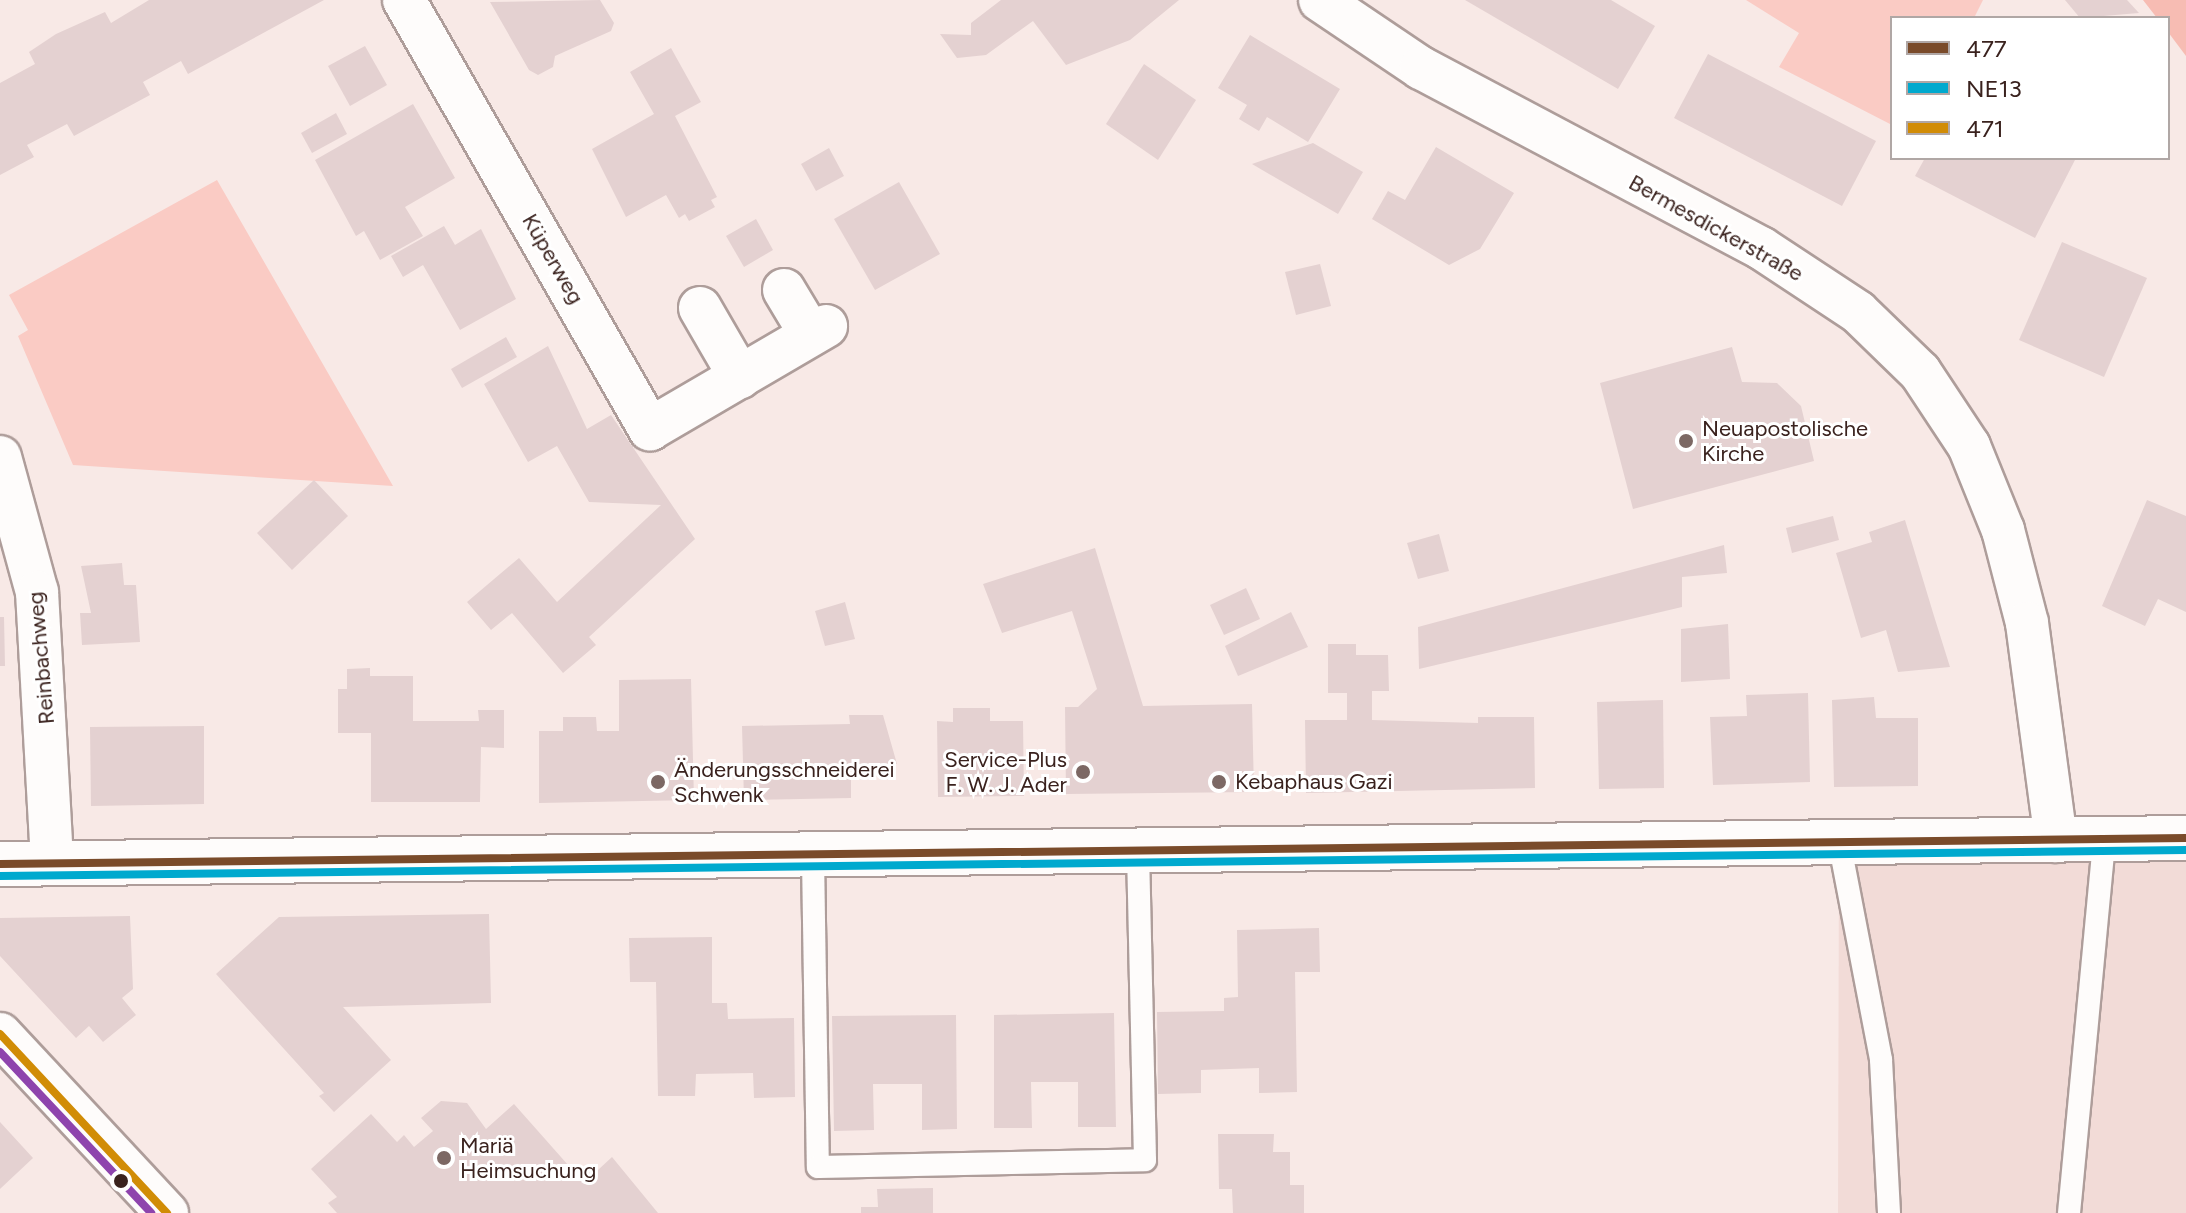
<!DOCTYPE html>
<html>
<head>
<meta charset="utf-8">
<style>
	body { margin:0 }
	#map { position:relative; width:2186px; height:1213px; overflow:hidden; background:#f8e9e6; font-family:Figtree,sans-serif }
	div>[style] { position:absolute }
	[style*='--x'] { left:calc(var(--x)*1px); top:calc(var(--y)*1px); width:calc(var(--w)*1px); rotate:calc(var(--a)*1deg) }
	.built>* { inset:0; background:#f2dbd7 }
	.green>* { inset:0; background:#facbc4 }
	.forest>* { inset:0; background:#f7bcb3 }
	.building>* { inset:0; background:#e4d1d1 }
	.roads { filter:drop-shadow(2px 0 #ae9d9a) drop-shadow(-2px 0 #ae9d9a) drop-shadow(0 2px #ae9d9a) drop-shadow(0 -2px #ae9d9a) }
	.service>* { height:22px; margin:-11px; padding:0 11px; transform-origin:11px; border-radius:11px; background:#fefcfb }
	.minor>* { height:42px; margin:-21px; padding:0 21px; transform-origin:21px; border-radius:21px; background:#fefcfb }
	.tertiary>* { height:44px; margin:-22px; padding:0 22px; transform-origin:22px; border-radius:22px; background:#fefcfb }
	.bus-1>* { height:8px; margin:-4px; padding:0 4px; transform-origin:4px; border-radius:4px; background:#7a4b2a }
	.bus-2>* { height:8px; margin:-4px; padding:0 4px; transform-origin:4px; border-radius:4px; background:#00a9ce }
	.bus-3>* { height:8px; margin:-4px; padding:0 4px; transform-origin:4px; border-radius:4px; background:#d18c06 }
	.bus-4>* { height:8px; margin:-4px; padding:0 4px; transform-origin:4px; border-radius:4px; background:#8e44ad }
	.dots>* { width:22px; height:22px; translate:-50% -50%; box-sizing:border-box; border:4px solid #fff; border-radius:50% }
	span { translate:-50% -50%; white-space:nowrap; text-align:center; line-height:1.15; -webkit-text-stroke:6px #fff; paint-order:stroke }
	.street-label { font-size:22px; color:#3a221e }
	.poi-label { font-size:22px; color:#3a221e }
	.left { translate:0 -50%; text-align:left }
	.right { translate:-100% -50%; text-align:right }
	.legend { position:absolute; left:1890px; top:16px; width:280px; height:144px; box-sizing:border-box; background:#fff; border:2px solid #b0a7a5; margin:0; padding:10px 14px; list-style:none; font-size:24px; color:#3a221e }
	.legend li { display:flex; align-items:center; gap:16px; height:40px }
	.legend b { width:40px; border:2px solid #b0a7a5 }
</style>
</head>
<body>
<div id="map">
	<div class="built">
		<i style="clip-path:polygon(2186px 838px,2186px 1213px,1838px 1213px,1839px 841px)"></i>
	</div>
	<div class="green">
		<i style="clip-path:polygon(1746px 0,1983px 0,1974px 18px,1892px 18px,1892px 125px,1779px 67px,1799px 33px)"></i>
		<i style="clip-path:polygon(217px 180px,393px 486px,73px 465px,18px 336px,28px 330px,9px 295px)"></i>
	</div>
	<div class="forest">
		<i style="clip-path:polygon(2143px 0,2186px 0,2186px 56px,2168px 32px,2168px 18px,2157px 18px)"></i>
	</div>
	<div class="building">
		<i style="clip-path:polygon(149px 0,324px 0,188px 74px,181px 61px,143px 82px,150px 95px,74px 136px,67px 124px,27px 145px,34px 157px,0 175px,0 83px,35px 64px,29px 52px,56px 34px,105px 12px,111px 23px)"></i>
		<i style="clip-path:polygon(600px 0,614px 23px,611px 31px,555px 56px,553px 67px,538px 75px,529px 70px,490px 2px)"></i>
		<i style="clip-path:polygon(1001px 0,1179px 0,1130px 40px,1066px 65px,1033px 21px,986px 55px,957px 58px,940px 34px,971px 35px,971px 23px)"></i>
		<i style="clip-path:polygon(1465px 0,1611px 0,1655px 26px,1618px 89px)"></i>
		<i style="clip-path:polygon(2065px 0,2127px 0,2139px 13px,2080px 18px)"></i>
		<i style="clip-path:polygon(1250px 35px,1340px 89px,1308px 142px,1267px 117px,1259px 131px,1239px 119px,1247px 105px,1218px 88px)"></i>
		<i style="clip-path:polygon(365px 46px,387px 85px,350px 106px,328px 66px)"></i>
		<i style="clip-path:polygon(671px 48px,701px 102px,675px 116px,717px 197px,711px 200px,715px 207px,689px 221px,685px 214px,679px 218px,666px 195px,626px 217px,592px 149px,654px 114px,630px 72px)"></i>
		<i style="clip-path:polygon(1708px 54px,1876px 141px,1842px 206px,1674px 118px)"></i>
		<i style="clip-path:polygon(1144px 64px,1196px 100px,1158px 160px,1106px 124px)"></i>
		<i style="clip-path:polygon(413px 104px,455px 178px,405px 207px,423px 236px,380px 260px,364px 231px,356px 236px,315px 160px)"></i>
		<i style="clip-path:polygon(336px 113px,347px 134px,312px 153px,301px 133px)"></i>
		<i style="clip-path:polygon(1313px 143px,1363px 172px,1338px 214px,1252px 164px)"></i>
		<i style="clip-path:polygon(1436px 147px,1514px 193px,1480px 249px,1449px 265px,1372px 219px,1388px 191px,1405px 200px)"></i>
		<i style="clip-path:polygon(829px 148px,844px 176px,816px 191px,801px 164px)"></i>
		<i style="clip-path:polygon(1925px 158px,2076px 158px,2035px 238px,1915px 176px)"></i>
		<i style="clip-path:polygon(899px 182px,940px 254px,875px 290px,834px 219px)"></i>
		<i style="clip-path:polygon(756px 219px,773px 250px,744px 267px,726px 236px)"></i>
		<i style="clip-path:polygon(444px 226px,455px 245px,481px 229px,516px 299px,460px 330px,423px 265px,403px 277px,391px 256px)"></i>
		<i style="clip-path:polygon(2062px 242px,2147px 278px,2104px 377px,2019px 340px)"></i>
		<i style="clip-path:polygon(1320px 264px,1331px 306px,1296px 315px,1285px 272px)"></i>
		<i style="clip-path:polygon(506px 337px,517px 357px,462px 388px,451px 369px)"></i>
		<i style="clip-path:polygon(548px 346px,587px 429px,611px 415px,695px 539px,589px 637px,596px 645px,563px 673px,512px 613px,491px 630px,467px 602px,519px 558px,557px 602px,661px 505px,589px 502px,557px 446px,528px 462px,484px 384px)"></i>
		<i style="clip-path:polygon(1732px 347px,1742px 382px,1777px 383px,1801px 406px,1814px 461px,1633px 509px,1600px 383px)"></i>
		<i style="clip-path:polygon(314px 480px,348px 516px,292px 570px,257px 533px)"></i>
		<i style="clip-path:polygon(2147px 500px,2186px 516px,2186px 612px,2158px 599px,2145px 626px,2102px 606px)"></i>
		<i style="clip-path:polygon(1833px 516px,1839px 540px,1792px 553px,1786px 528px)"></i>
		<i style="clip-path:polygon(1905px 520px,1934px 616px,1950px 667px,1898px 672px,1886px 630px,1861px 638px,1836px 553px,1872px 542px,1869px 532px)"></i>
		<i style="clip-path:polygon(1439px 534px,1449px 571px,1418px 579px,1407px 543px)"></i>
		<i style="clip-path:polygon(1724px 545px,1727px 573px,1682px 577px,1682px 607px,1419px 669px,1418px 627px)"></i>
		<i style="clip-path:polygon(1095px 548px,1143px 706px,1252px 704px,1254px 792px,1066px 794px,1065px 707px,1078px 707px,1097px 689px,1072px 611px,1002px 633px,983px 584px)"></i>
		<i style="clip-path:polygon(122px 563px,124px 585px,136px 585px,140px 642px,82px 645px,80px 613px,91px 613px,81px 566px)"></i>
		<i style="clip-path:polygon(1246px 588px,1260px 619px,1224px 635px,1210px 605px)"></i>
		<i style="clip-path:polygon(845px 602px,855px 639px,825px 646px,815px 611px)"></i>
		<i style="clip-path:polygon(1291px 612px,1308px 647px,1238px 676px,1225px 646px)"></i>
		<i style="clip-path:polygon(0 617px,4px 617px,5px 666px,0 666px)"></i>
		<i style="clip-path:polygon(1728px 624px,1730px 679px,1681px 682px,1681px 629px)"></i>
		<i style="clip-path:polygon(1328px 644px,1356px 644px,1356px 655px,1388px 655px,1389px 691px,1372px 691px,1372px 720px,1478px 723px,1478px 717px,1534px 717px,1535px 788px,1306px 793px,1305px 720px,1347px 720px,1347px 693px,1328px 693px)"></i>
		<i style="clip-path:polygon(370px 668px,370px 676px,413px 676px,413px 721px,479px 721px,478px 710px,504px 710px,504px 748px,481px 747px,480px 802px,371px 802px,371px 733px,338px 733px,338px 689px,347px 689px,347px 669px)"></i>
		<i style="clip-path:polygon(691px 679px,694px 800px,539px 803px,539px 731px,563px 731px,563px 717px,596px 717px,597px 731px,619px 731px,619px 680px)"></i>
		<i style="clip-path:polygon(1808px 693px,1810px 782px,1713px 785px,1710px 717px,1747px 716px,1746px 695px)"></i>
		<i style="clip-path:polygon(1874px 697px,1876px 718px,1918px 718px,1918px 786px,1834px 787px,1832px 700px)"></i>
		<i style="clip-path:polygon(1663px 700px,1664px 788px,1599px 789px,1597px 702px)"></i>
		<i style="clip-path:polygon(953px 708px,990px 708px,990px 721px,1023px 721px,1024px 796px,938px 797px,937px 721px,953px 722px)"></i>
		<i style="clip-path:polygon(849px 715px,883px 715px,897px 764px,851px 764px,851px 798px,744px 800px,742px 726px,850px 724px)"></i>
		<i style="clip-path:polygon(204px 726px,204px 804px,91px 806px,90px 727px)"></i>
		<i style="clip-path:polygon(489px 914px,491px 1003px,343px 1007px,391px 1060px,334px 1112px,319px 1096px,324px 1093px,216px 974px,279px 917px)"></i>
		<i style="clip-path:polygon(130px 916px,133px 989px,122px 998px,136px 1015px,103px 1042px,89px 1026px,76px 1038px,0 956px,0 918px)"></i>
		<i style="clip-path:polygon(1319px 928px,1320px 972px,1295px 972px,1297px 1092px,1259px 1093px,1259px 1068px,1201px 1070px,1201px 1093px,1158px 1094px,1157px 1012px,1224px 1011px,1224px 998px,1238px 997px,1237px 930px)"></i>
		<i style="clip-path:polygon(712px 937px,712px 1003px,727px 1003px,728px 1019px,794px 1018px,795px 1097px,754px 1098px,753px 1073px,696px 1074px,695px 1096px,658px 1096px,656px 982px,630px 982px,629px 938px)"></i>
		<i style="clip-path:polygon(1114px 1013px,1116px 1127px,1078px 1127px,1078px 1082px,1031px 1082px,1032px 1128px,994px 1128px,994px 1015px)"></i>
		<i style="clip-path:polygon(956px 1015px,957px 1129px,922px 1130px,922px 1084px,873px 1084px,874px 1130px,834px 1131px,832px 1016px)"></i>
		<i style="clip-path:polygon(441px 1101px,467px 1103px,486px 1129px,514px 1104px,584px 1183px,612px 1157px,658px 1213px,337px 1213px,328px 1203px,337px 1197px,311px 1169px,371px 1114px,397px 1142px,404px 1135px,414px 1147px,433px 1131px,421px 1118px)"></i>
		<i style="clip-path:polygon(0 1122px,33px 1158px,0 1189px)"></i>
		<i style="clip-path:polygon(1218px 1134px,1274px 1134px,1273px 1152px,1290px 1152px,1290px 1185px,1304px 1185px,1304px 1213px,1233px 1213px,1232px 1189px,1219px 1189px)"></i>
		<i style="clip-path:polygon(933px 1188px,933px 1213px,861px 1213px,861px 1207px,878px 1207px,877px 1189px)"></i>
	</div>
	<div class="roads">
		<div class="service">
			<i style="--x:1839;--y:841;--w:223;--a:79.1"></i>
			<i style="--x:1881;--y:1060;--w:153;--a:87"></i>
			<i style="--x:813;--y:857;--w:310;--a:89.1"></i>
			<i style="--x:818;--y:1167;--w:327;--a:-1.2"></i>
			<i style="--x:1145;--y:1160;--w:308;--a:-91.3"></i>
			<i style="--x:2069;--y:1213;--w:375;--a:-84.6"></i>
		</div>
		<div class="minor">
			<i style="--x:404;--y:0;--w:495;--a:60.2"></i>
			<i style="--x:650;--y:429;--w:204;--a:-30.3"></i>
			<i style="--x:1320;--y:0;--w:122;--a:34"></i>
			<i style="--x:1421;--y:68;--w:385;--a:27.9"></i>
			<i style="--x:1761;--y:248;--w:116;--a:33.4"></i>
			<i style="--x:1858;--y:312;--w:86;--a:44.1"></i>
			<i style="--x:1920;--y:372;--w:89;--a:56.5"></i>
			<i style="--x:1969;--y:446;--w:91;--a:68"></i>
			<i style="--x:2003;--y:530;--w:96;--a:75.5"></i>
			<i style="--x:2027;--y:623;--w:220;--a:82.4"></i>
			<i style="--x:784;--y:290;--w:52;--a:59"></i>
			<i style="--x:700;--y:308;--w:80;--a:59.9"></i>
			<i style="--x:0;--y:457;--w:140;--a:74.7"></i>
			<i style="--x:37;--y:592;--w:272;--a:86.8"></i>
			<i style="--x:0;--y:1034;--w:245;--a:47"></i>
		</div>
		<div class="tertiary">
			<i style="--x:0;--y:864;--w:2186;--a:-0.68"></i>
		</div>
	</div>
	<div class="bus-1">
		<i style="--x:0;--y:864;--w:2186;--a:-0.68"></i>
	</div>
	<div class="bus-2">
		<i style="--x:0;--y:876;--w:2186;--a:-0.68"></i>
	</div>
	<div class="bus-3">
		<i style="--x:0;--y:1034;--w:245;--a:47"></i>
	</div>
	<div class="bus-4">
		<i style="--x:0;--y:1052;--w:221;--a:46.8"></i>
	</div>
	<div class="dots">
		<i style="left:1686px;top:441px;background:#7c6864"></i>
		<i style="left:1083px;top:772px;background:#7c6864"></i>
		<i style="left:658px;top:782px;background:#7c6864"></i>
		<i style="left:1219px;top:782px;background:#7c6864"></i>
		<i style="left:444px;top:1158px;background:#7c6864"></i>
		<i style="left:121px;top:1181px;background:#3a221e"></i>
	</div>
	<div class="street-label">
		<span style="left:1716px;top:228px;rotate:29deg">Bermesdickerstraße</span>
		<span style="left:553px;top:259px;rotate:60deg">Küperweg</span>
		<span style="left:41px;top:658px;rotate:-95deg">Reinbachweg</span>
	</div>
	<div class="poi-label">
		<span class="left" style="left:1702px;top:441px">Neuapostolische<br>Kirche</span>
		<span class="right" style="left:1067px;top:772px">Service-Plus<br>F. W. J. Ader</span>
		<span class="left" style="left:674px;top:782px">Änderungsschneiderei<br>Schwenk</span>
		<span class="left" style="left:1235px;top:782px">Kebaphaus Gazi</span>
		<span class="left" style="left:460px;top:1158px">Mariä<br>Heimsuchung</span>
	</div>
	<ul class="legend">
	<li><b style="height:10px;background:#7a4b2a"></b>477</li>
	<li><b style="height:10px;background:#00a9ce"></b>NE13</li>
	<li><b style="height:10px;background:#d18c06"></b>471</li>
	</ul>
</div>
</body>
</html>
